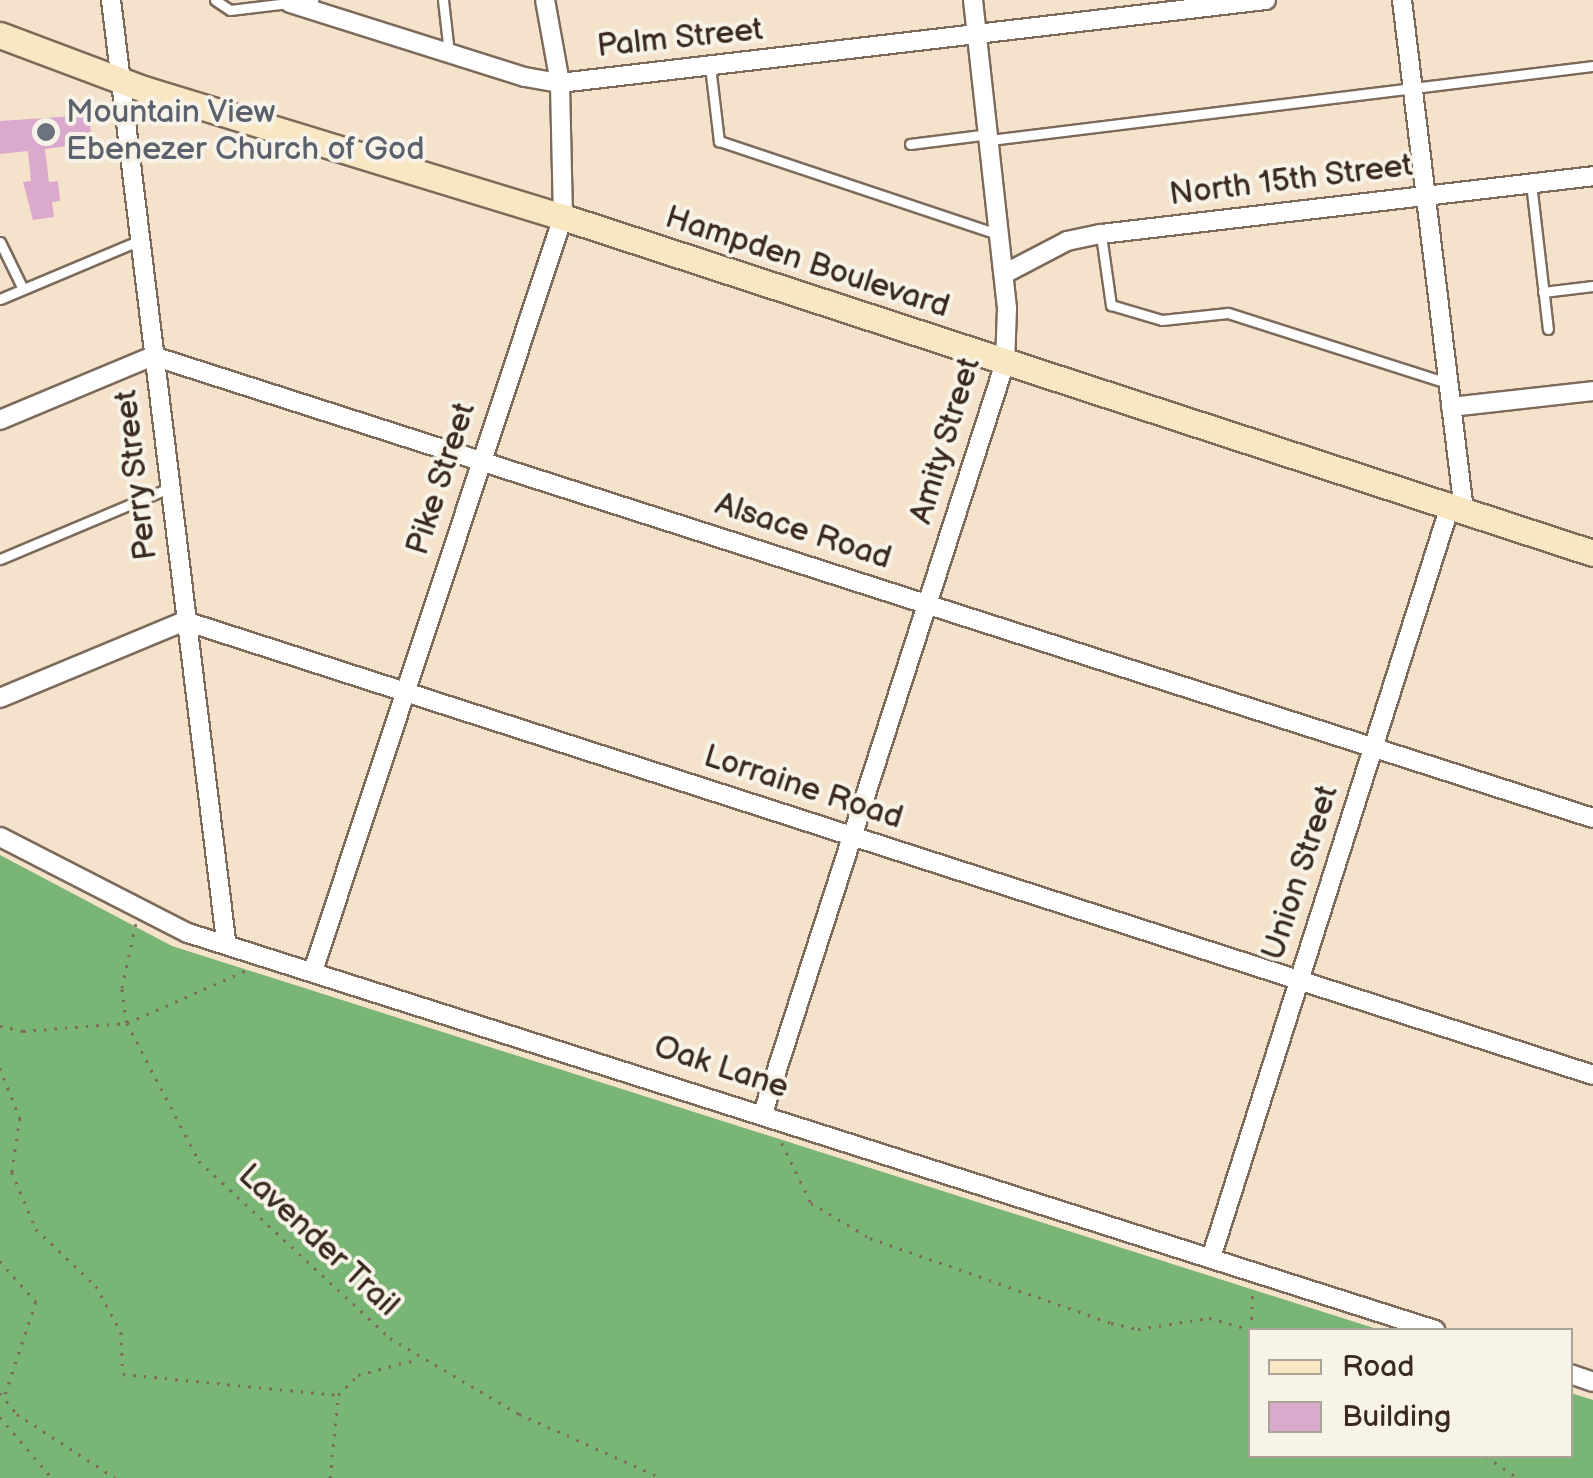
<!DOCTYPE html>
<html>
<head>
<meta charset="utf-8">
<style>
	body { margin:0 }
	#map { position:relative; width:1593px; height:1478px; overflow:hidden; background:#f5e2cb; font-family:"Balsamiq Sans",sans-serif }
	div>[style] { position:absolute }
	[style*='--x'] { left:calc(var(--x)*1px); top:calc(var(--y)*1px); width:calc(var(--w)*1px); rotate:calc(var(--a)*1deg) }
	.forest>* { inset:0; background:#79b574 }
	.building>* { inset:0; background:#dba9cb }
	.path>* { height:2.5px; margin-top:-1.25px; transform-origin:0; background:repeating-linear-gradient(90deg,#7c6a5b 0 2.5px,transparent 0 10.5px) }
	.roads { filter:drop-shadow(2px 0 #7c6a5b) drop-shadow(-2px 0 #7c6a5b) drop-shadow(0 2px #7c6a5b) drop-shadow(0 -2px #7c6a5b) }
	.lane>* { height:9px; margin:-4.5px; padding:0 4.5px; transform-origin:4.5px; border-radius:4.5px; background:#fff }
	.street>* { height:18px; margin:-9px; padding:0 9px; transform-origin:9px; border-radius:9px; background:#fff }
	.secondary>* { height:25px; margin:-12.5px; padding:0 12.5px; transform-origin:12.5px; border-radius:12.5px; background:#f9e7c3 }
	.dots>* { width:28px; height:28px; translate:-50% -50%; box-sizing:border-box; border:5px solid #f7f3e8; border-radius:50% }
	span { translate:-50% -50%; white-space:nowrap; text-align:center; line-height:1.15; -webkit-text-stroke:8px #f7f3e8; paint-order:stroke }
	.street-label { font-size:32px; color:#3b2a1e }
	.worship-label { font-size:32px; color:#5b616d }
	.left { translate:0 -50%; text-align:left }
	.legend { position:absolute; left:1248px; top:1328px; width:325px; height:130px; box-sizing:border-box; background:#f7f3e8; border:2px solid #aca397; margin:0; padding:12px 18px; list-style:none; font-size:30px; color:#3b2a1e }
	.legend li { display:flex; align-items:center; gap:20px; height:50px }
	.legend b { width:50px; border:2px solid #aca397 }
</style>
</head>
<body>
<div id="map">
	<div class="forest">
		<i style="clip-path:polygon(0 855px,172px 946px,1380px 1330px,1250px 1330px,1250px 1456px,1570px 1456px,1571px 1393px,1593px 1400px,1593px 1478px,0 1478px)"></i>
	</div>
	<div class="building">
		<i style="clip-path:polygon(89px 115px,92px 143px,45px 149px,49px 182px,58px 181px,60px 201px,52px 202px,54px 217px,33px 220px,23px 182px,31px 181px,28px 151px,0 154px,0 121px)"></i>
	</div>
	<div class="path">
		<i style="--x:136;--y:924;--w:66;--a:102.2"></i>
		<i style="--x:122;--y:989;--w:34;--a:82"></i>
		<i style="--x:127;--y:1023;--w:156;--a:62.4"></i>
		<i style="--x:199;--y:1161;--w:260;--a:42.8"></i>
		<i style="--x:390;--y:1338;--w:150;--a:30.5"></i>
		<i style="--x:519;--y:1414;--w:157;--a:24.1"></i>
		<i style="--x:0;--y:1026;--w:24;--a:12"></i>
		<i style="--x:23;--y:1031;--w:104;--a:-4.4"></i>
		<i style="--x:127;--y:1023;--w:129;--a:-23.8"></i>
		<i style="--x:0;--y:1068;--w:54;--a:68.2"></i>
		<i style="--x:20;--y:1118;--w:55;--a:98.4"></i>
		<i style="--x:12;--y:1172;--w:62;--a:67.2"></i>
		<i style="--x:36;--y:1229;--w:83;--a:43.5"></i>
		<i style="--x:96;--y:1286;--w:52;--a:61.5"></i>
		<i style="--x:121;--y:1332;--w:42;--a:87.3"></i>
		<i style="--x:123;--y:1374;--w:216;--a:5.6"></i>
		<i style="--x:338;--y:1395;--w:28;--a:-45"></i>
		<i style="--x:358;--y:1375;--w:63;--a:-14.7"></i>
		<i style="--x:782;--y:1143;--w:67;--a:64.2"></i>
		<i style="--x:811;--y:1203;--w:69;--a:30.7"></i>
		<i style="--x:870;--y:1238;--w:256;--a:19.4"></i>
		<i style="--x:1111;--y:1323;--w:28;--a:13"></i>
		<i style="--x:1138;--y:1329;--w:72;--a:-8.8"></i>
		<i style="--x:1209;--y:1318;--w:44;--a:15.9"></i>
		<i style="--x:0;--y:1261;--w:55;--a:48.7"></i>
		<i style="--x:36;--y:1302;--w:101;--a:108.4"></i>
		<i style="--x:1251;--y:1330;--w:37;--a:-88"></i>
		<i style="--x:0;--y:1393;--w:27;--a:51"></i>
		<i style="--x:17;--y:1414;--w:117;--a:33.1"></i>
		<i style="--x:0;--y:1417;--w:80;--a:49.6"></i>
		<i style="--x:1486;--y:1456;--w:38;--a:35"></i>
		<i style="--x:330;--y:1478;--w:82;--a:-84.4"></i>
	</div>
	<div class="roads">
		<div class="lane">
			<i style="--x:215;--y:0;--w:18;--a:34"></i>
			<i style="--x:230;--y:10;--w:84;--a:-6.9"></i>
			<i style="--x:443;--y:0;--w:53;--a:83.5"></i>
			<i style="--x:710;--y:66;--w:76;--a:83.2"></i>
			<i style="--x:719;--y:141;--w:296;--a:18.5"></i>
			<i style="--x:990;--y:140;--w:608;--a:-7"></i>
			<i style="--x:910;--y:144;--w:80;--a:-7.2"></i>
			<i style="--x:1531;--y:183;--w:147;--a:83.4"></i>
			<i style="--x:1101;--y:235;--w:71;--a:81.9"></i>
			<i style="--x:1111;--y:305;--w:53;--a:16.4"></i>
			<i style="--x:1162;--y:320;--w:66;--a:-6.1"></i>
			<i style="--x:1228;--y:313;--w:231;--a:17.7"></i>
			<i style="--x:0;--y:242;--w:52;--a:63.9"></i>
			<i style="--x:1543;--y:292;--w:50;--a:-6.8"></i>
			<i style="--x:0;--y:299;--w:150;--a:-22.8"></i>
			<i style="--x:0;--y:559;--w:183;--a:-22.8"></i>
		</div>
		<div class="street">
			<i style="--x:111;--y:0;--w:948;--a:83.03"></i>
			<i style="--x:1402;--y:0;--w:515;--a:83.08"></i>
			<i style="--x:290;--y:3;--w:246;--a:17.5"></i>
			<i style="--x:525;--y:77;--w:36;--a:10"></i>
			<i style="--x:560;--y:83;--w:711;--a:-6.71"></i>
			<i style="--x:1004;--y:274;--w:71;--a:-27.6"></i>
			<i style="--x:1067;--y:241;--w:35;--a:-12"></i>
			<i style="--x:1101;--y:234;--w:495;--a:-6.7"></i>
			<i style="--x:1451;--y:407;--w:143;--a:-6.4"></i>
			<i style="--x:0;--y:420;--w:166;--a:-22.7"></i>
			<i style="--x:153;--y:356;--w:1512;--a:17.79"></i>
			<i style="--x:0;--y:698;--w:200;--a:-22.6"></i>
			<i style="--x:185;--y:621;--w:1479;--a:17.87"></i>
			<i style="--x:0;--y:837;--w:211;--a:27.1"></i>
			<i style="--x:188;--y:933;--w:1309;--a:17.66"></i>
			<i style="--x:314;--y:968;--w:791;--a:-71.66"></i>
			<i style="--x:563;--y:217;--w:134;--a:-91.3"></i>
			<i style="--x:560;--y:83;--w:84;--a:-100.2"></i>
			<i style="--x:763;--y:1113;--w:788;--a:-72.12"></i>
			<i style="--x:1005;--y:363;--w:55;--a:-87.9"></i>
			<i style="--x:1007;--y:308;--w:310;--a:-96.3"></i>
			<i style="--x:1211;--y:1258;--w:789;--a:-72.37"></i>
			<i style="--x:1570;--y:1374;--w:24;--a:19"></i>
		</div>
		<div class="secondary">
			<i style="--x:0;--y:35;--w:154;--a:20.6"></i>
			<i style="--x:144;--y:89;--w:438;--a:17"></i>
			<i style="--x:563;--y:217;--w:1083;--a:18.07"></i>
		</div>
	</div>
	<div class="dots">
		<i style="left:46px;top:132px;background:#6b7280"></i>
	</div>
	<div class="street-label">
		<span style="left:680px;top:39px;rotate:-6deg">Palm Street</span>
		<span style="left:1291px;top:181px;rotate:-7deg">North 15th Street</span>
		<span style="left:807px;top:263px;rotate:18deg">Hampden Boulevard</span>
		<span style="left:946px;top:441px;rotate:-73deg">Amity Street</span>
		<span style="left:137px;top:475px;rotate:-97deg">Perry Street</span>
		<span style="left:442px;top:479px;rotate:-72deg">Pike Street</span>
		<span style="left:803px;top:532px;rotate:18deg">Alsace Road</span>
		<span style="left:803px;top:788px;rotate:18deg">Lorraine Road</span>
		<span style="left:1301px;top:873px;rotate:-72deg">Union Street</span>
		<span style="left:721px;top:1068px;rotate:18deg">Oak Lane</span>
		<span style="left:318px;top:1241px;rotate:43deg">Lavender Trail</span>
	</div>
	<div class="worship-label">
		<span class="left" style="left:66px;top:132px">Mountain View<br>Ebenezer Church of God</span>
	</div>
	<ul class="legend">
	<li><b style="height:12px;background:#f9e7c3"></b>Road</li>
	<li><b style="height:28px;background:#dba9cb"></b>Building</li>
	</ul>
</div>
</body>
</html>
